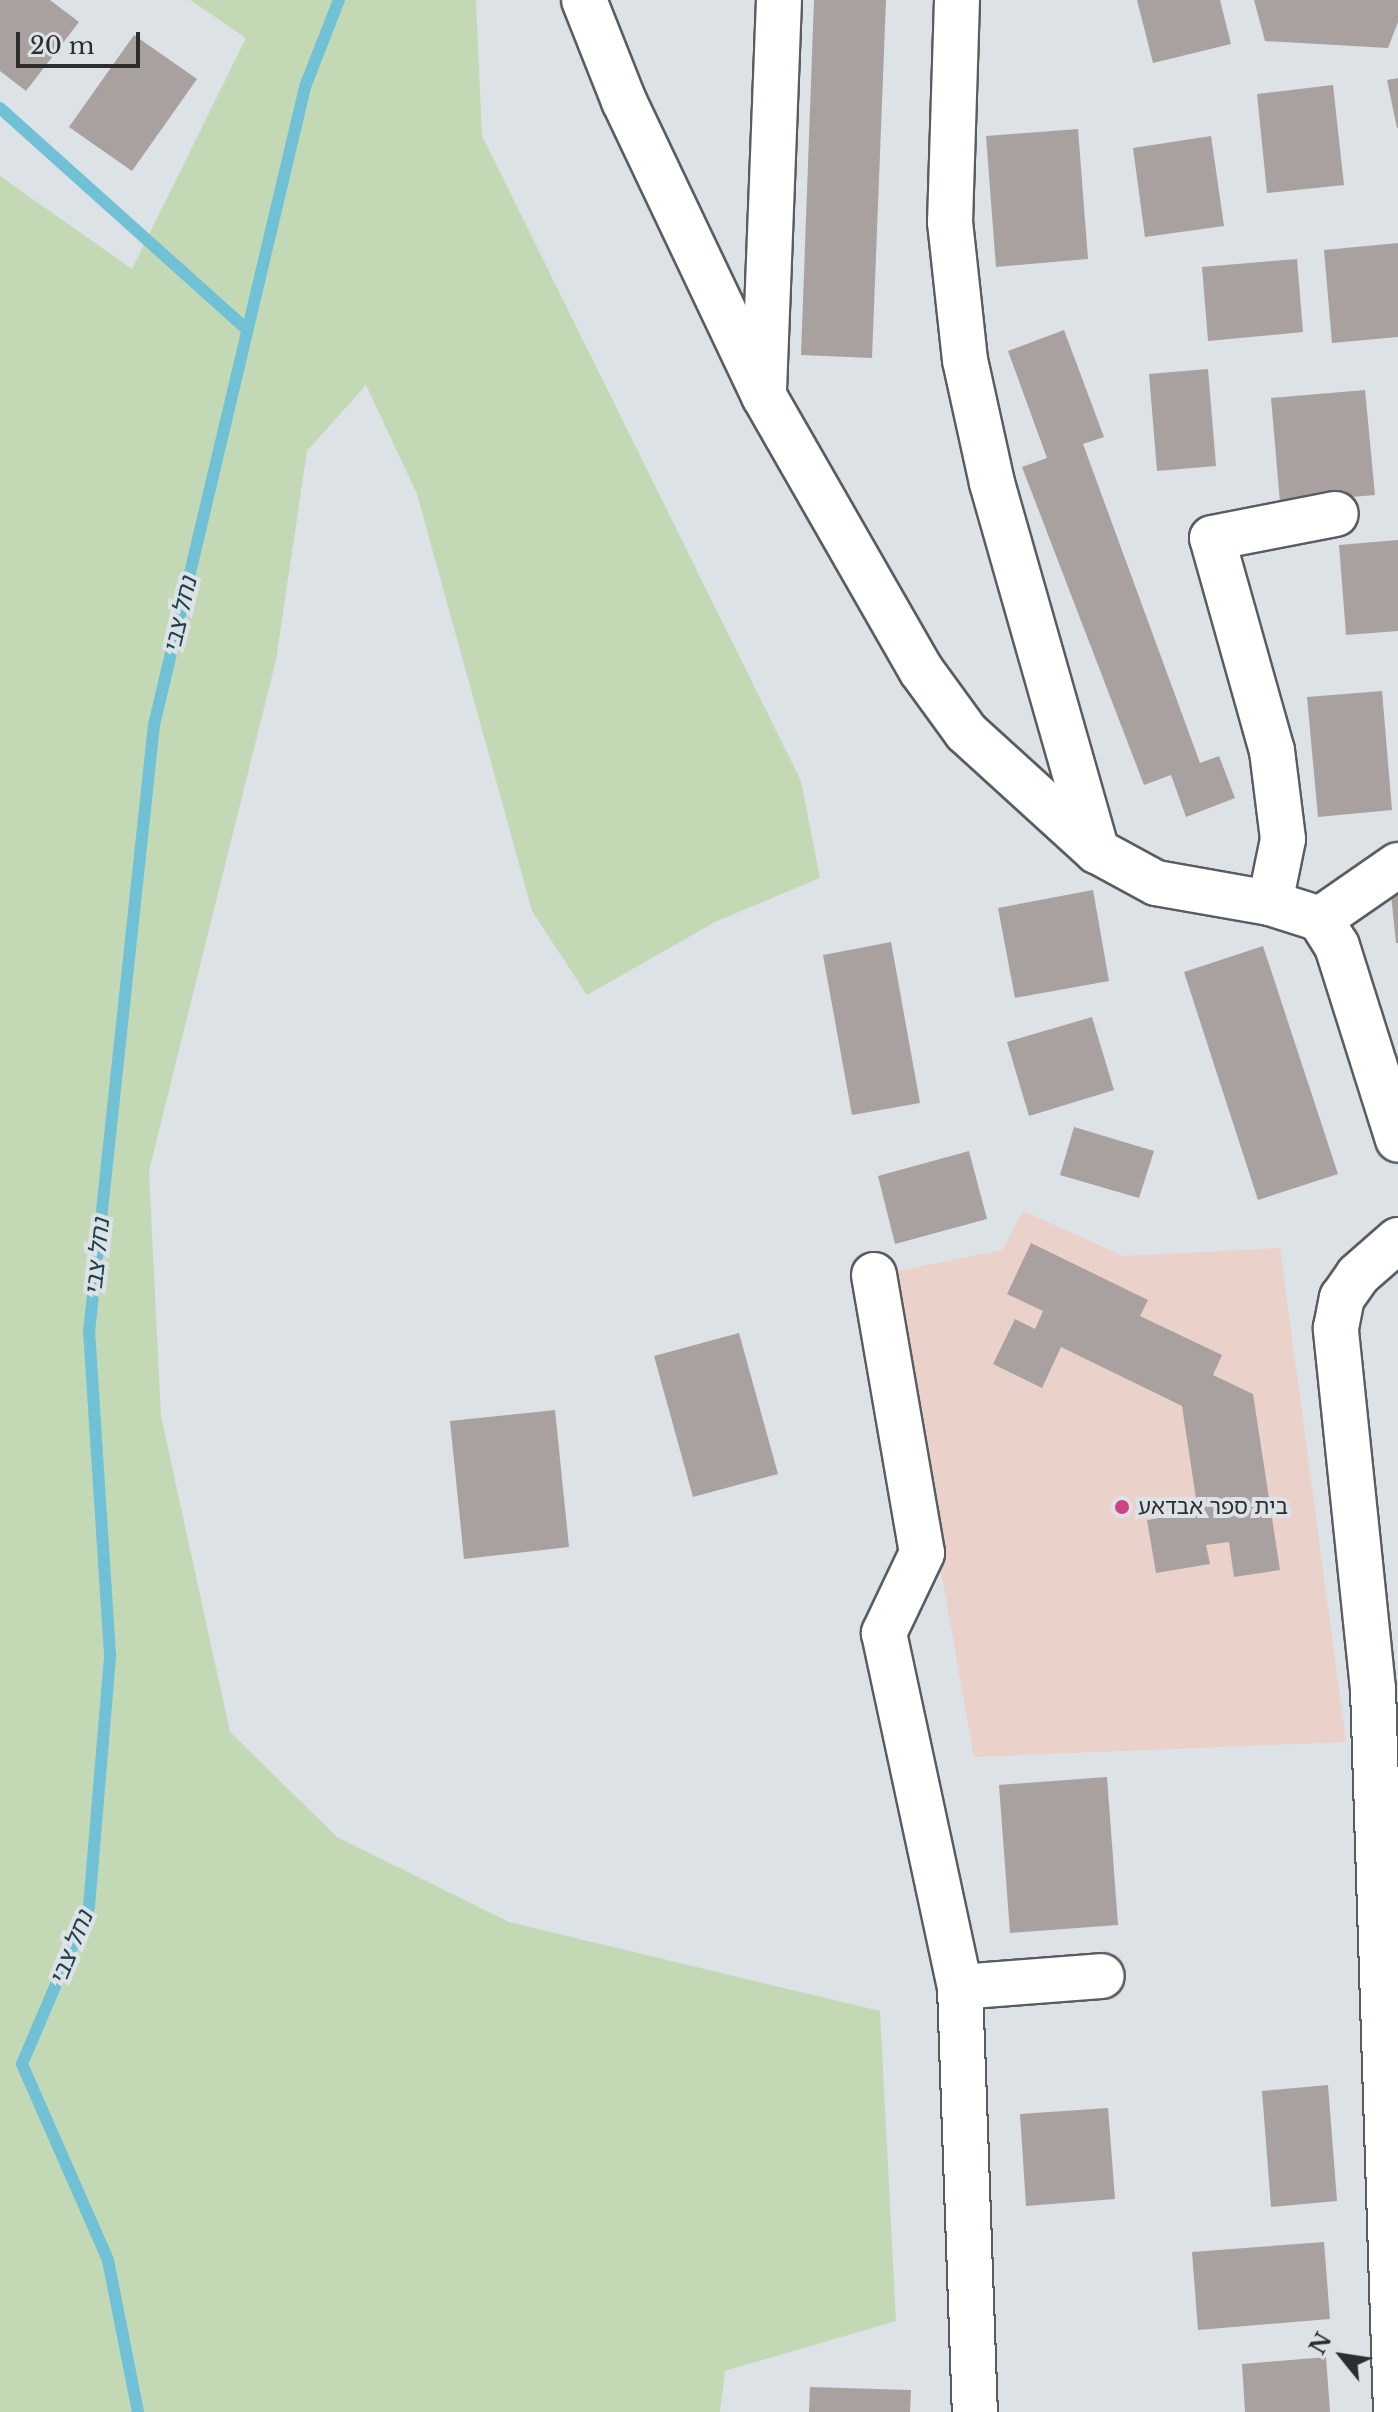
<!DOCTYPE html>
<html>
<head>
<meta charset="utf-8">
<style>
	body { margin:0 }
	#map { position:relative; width:1398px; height:2412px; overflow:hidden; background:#dde2e7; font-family:"Libre Baskerville","Noto Sans Hebrew",serif }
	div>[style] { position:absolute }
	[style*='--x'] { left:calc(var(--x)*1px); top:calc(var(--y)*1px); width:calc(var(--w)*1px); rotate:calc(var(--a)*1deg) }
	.education>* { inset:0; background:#ead1ca }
	.green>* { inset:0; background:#c3d9b6 }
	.stream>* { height:12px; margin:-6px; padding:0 6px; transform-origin:6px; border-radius:6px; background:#70c0d6 }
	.building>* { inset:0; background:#a9a19f }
	.roads { filter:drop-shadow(2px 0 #595d62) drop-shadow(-2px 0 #595d62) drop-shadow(0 2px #595d62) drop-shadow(0 -2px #595d62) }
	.minor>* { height:44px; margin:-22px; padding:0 22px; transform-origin:22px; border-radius:22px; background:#fff }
	.dots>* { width:22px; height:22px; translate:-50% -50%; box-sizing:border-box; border:4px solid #dde2e7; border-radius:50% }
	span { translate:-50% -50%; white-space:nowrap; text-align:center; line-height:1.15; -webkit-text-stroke:8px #dde2e7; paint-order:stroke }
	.poi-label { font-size:22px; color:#2b2d2f }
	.left { translate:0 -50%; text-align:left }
	.water-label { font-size:24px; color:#1c424c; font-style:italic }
	.north { position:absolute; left:1302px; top:2316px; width:80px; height:80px; -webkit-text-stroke:6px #dde2e7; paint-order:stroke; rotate:300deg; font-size:22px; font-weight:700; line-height:32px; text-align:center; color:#2b2d2f }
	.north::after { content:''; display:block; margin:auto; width:28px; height:36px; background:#2b2d2f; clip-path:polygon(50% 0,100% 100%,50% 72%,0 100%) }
	.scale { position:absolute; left:16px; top:32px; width:124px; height:36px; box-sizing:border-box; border:4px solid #2b2d2f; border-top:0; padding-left:10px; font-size:24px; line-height:28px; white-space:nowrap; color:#2b2d2f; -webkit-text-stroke:6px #dde2e7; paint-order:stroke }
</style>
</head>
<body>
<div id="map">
	<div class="education">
		<i style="clip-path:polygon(1023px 1211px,1123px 1256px,1280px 1248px,1346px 1742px,974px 1757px,888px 1273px,1002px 1250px)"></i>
	</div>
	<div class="green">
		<i style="clip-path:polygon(190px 0,476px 0,482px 136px,801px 781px,820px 878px,715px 922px,587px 995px,532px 911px,417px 494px,366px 385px,307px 451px,276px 660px,149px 1171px,161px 1416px,230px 1732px,337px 1837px,509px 1922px,880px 2011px,896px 2321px,725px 2371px,720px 2412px,0 2412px,0 176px,132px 269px,246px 38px)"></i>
	</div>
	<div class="stream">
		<i style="--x:0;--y:108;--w:331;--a:41.9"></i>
		<i style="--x:138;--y:2412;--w:155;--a:-101.2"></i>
		<i style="--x:108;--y:2260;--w:214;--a:-113.7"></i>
		<i style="--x:22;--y:2064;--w:171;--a:-66.9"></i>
		<i style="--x:89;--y:1907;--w:253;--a:-85.2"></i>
		<i style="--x:110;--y:1655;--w:324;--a:-93.7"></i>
		<i style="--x:89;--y:1332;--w:610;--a:-83.89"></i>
		<i style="--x:154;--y:725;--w:656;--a:-76.68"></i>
		<i style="--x:305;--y:87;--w:93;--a:-68.7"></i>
	</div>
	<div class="building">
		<i style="clip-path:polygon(0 0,50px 0,79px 22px,26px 91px,0 71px)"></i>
		<i style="clip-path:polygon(814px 0,886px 0,872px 358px,801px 355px)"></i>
		<i style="clip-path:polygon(1137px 0,1220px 0,1231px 44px,1153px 63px)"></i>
		<i style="clip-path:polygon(1254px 0,1398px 0,1398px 22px,1388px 48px,1265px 41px)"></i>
		<i style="clip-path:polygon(134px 35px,197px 79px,132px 171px,69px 127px)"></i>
		<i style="clip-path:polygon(1398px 78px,1398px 128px,1397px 128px,1387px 80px)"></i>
		<i style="clip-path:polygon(1333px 85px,1344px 185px,1267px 193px,1257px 94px)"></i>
		<i style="clip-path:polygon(1078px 129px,1088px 259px,996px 267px,986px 136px)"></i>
		<i style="clip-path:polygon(1211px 136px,1224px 226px,1145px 237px,1133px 148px)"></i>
		<i style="clip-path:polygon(1398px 243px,1398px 337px,1332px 343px,1324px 250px)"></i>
		<i style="clip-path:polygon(1297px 259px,1303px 332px,1208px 341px,1202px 267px)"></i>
		<i style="clip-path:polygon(1064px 330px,1104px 437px,1083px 444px,1200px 763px,1219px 756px,1235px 798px,1186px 817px,1171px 775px,1144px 785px,1022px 467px,1047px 458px,1008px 351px)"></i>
		<i style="clip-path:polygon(1208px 369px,1216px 466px,1157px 471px,1149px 374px)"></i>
		<i style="clip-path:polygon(1365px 390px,1375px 495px,1280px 503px,1271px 398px)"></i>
		<i style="clip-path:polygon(1398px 540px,1398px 631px,1346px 635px,1339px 545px)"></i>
		<i style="clip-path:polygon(1382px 691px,1392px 810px,1318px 817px,1307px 697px)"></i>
		<i style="clip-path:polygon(1093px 890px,1109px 981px,1015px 998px,998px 908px)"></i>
		<i style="clip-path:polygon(1391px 894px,1398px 894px,1398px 943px,1396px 943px)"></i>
		<i style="clip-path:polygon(891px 942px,920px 1103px,852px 1115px,823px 955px)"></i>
		<i style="clip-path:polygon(1263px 946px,1338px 1174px,1258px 1200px,1184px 972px)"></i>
		<i style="clip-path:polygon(1092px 1017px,1114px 1090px,1029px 1116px,1007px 1042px)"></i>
		<i style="clip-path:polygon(1074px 1127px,1154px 1151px,1139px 1198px,1060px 1175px)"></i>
		<i style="clip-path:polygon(969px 1151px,987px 1219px,895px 1244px,878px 1176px)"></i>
		<i style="clip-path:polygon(1031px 1243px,1148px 1300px,1140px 1316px,1222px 1355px,1213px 1375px,1253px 1394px,1280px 1570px,1234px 1577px,1229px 1542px,1206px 1545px,1210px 1564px,1156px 1573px,1147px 1520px,1198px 1512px,1182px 1406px,1061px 1347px,1042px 1388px,993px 1364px,1015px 1319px,1035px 1329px,1043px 1311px,1007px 1294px)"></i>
		<i style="clip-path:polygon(739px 1333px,778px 1474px,693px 1497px,654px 1356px)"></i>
		<i style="clip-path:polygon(555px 1410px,569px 1547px,464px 1559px,450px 1421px)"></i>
		<i style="clip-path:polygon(1107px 1777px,1118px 1925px,1010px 1933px,999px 1785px)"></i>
		<i style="clip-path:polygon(1328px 2085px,1337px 2201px,1271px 2207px,1262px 2091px)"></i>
		<i style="clip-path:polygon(1108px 2108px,1115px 2199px,1026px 2206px,1020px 2114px)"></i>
		<i style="clip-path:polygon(1324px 2242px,1330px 2319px,1198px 2330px,1192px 2252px)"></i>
		<i style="clip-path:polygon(1326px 2357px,1330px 2412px,1245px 2412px,1242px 2364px)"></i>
		<i style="clip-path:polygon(810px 2387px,911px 2390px,910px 2412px,809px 2412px)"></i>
	</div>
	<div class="roads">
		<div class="minor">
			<i style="--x:584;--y:0;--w:109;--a:68.4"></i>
			<i style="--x:624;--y:101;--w:327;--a:64.6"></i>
			<i style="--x:764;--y:396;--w:316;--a:60.2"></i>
			<i style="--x:921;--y:670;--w:77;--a:54"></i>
			<i style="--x:966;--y:732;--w:177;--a:42.3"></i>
			<i style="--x:1097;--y:851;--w:67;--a:28.5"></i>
			<i style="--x:1156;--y:883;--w:116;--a:10"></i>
			<i style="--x:1270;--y:903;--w:52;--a:17.7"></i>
			<i style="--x:1320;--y:919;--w:32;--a:58"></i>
			<i style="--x:1337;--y:946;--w:203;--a:72.5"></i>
			<i style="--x:957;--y:0;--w:222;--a:91.8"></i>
			<i style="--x:950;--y:222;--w:139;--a:83.8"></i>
			<i style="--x:965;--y:360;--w:126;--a:77.6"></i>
			<i style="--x:992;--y:483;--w:383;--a:74.1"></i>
			<i style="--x:764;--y:390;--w:390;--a:-87.8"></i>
			<i style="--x:1270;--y:903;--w:65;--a:-78.5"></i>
			<i style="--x:1283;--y:839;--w:89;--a:-97.1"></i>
			<i style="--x:1272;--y:751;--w:221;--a:-105.7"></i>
			<i style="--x:1212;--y:538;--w:126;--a:-11"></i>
			<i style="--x:1320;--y:919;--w:95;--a:-34.7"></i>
			<i style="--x:874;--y:1275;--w:282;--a:80.2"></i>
			<i style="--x:922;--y:1553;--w:89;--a:115.4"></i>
			<i style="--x:884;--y:1633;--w:362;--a:77.9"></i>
			<i style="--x:960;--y:1987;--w:425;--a:88"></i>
			<i style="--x:960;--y:1987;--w:142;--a:-4.4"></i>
			<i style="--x:1396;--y:2412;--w:723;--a:-91.82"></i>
			<i style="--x:1373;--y:1689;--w:363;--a:-95.9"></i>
			<i style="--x:1336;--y:1328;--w:31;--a:-79"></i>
			<i style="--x:1342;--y:1298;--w:28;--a:-55"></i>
			<i style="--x:1358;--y:1275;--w:53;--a:-41.2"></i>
		</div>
	</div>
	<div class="dots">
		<i style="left:1122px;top:1507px;background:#cd4480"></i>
	</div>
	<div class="poi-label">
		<span class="left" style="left:1138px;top:1507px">בית ספר אבדאע</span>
	</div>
	<div class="water-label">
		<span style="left:180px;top:615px;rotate:-77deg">נחל צבי</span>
		<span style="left:97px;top:1257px;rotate:-84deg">נחל צבי</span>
		<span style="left:71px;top:1948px;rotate:-68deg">נחל צבי</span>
	</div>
	<div class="north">N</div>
	<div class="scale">20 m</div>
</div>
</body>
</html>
